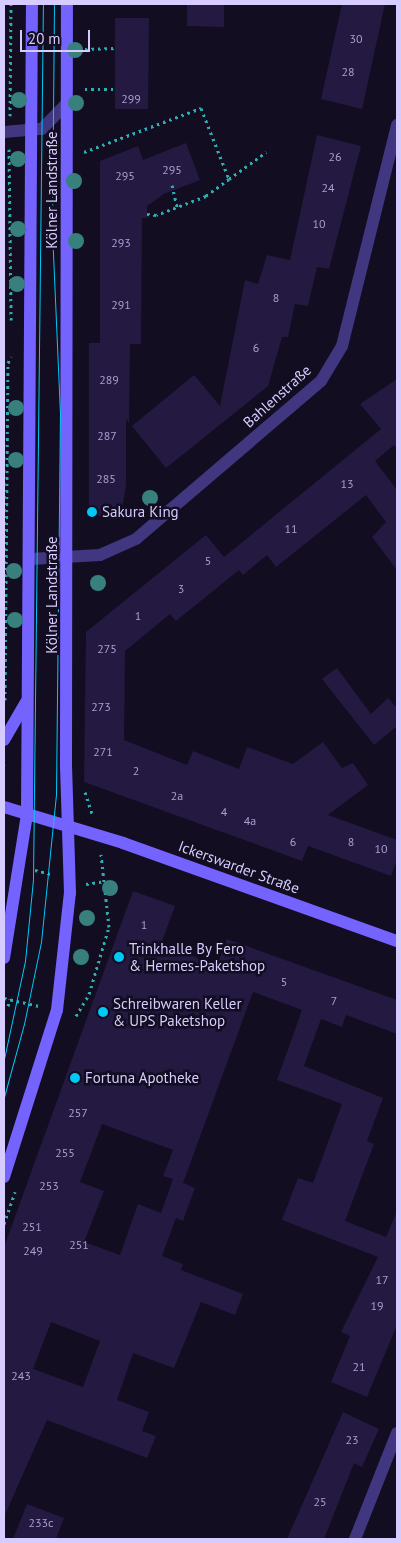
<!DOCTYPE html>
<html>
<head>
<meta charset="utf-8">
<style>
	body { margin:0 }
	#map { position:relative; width:401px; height:1543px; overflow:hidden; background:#120d20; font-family:"PT Sans",sans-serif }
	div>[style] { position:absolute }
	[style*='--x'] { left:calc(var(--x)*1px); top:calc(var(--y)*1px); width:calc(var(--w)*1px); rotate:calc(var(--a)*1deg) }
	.building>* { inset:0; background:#241941 }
	.path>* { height:3px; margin-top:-1.5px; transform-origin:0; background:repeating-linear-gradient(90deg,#2dafb2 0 2.5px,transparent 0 6.5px) }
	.minor>* { height:12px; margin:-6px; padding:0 6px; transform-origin:6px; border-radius:6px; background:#403780 }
	.secondary>* { height:12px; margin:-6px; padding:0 6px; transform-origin:6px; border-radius:6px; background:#7563ff }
	.tram>* { height:1px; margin:-0.5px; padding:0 0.5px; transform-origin:0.5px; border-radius:0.5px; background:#00c9f7 }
	.trees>* { width:16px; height:16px; margin:-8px; border-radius:50%; background:#38807d }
	.dots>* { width:14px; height:14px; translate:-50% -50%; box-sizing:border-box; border:2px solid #120d20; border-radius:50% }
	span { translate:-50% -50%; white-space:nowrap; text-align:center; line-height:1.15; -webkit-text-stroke:5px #120d20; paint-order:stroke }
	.number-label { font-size:12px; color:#aa9fd0 }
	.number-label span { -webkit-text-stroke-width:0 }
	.street-label { font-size:15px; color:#d6ccff }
	.poi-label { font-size:15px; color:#d6ccff }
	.left { translate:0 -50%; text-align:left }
	.frame { position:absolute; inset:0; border:5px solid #d6ccff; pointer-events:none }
	.scale { position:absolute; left:20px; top:30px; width:70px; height:22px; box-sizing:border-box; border:2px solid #d6ccff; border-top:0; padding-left:6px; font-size:15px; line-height:18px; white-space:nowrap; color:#d6ccff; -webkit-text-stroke:4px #120d20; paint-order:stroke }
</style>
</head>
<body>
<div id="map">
	<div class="building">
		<i style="clip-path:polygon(187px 4px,224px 4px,224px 27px,187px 26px)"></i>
		<i style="clip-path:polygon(342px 4px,385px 4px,362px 109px,321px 99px)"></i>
		<i style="clip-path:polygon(115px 18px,149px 18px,148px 109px,115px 109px)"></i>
		<i style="clip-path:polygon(317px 135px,361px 146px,329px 269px,317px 267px,308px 306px,295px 304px,288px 337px,282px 337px,268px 386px,166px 468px,132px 426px,194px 375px,220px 406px,245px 280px,258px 284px,267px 255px,290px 260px)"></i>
		<i style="clip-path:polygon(186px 143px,200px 180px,164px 194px,147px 206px,147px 218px,142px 218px,141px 344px,130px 344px,129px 423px,126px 419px,126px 485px,121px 516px,89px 516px,89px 343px,100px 343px,100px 161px,138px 146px,143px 160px)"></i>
		<i style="clip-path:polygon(397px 379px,397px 449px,394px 445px,375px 461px,397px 490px,397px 570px,372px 537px,386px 522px,366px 495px,276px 567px,267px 555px,243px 575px,239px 570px,176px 621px,170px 614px,125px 651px,124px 740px,187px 765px,193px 751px,239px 769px,247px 747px,293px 764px,323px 742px,342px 768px,353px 763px,368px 785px,328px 815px,397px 840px,397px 859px,391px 876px,308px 846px,302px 861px,84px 782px,86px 632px,206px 535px,224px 557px,381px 429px,360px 404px)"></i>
		<i style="clip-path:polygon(337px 668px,371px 714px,388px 698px,397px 708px,397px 726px,374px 745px,322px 679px)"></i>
		<i style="clip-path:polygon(evenodd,133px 891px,175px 906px,161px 944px,217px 965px,227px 939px,397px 1000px,397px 1034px,346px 1015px,342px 1027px,321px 1019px,304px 1066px,383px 1098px,367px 1141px,374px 1144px,345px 1221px,386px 1237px,397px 1211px,397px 1325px,367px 1397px,331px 1382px,350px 1336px,341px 1332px,378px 1257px,282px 1220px,298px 1178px,313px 1183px,342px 1104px,277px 1080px,302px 1010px,253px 992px,183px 1183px,174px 1179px,195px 1188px,183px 1221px,176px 1218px,162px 1256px,183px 1264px,181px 1270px,243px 1294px,235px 1315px,201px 1302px,174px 1368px,133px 1353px,117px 1400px,149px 1412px,142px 1431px,156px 1436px,147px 1458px,47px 1420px,4px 1517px,4px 1247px,133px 891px,102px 1124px,173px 1150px,163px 1176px,173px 1179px,161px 1213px,138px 1204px,120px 1255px,84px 1242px,104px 1191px,80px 1182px,102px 1124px,133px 891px,51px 1322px,100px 1341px,83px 1387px,33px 1369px,51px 1322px)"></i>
		<i style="clip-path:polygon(343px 1412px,379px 1429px,362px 1467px,354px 1463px,324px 1539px,287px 1539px)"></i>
		<i style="clip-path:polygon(27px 1504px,64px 1518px,56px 1539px,13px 1539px)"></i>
	</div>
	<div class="path">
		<i style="--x:85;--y:49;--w:30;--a:-2"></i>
		<i style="--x:85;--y:89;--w:30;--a:0"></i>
		<i style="--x:10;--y:116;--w:112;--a:-89.5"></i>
		<i style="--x:9;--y:149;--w:171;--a:89.3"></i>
		<i style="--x:84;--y:152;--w:125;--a:-20.6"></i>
		<i style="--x:201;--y:108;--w:76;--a:68.5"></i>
		<i style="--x:229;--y:179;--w:29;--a:144"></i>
		<i style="--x:206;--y:196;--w:53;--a:159.2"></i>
		<i style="--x:156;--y:215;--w:9;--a:-174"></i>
		<i style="--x:229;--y:179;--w:46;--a:-36.1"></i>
		<i style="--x:172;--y:185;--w:23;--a:77"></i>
		<i style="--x:5;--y:700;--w:337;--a:-89.5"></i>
		<i style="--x:8;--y:363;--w:7;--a:-63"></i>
		<i style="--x:4;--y:766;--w:1;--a:-90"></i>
		<i style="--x:85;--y:792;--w:25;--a:72"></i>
		<i style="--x:35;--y:870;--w:16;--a:14"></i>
		<i style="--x:86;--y:884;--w:18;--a:-9"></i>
		<i style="--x:4;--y:998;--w:37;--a:13"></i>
		<i style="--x:8;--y:1006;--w:7;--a:-74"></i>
		<i style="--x:76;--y:1016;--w:26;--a:-59"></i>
		<i style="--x:89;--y:994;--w:70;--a:-73.4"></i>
		<i style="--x:109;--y:927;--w:73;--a:-96.3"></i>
		<i style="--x:4;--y:1224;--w:34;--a:-71"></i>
	</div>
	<div class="minor">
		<i style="--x:4;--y:132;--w:38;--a:-5"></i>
		<i style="--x:42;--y:129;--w:39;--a:-46"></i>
		<i style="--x:30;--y:559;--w:70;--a:-3.3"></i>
		<i style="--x:100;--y:555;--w:39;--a:-24"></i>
		<i style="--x:136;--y:539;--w:243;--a:-40.5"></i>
		<i style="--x:321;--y:381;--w:41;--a:-59"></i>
		<i style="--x:342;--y:346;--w:228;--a:-76"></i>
		<i style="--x:355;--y:1539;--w:114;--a:-68.4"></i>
	</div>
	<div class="secondary">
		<i style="--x:4;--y:740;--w:44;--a:-59.9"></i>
		<i style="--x:4;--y:807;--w:124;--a:16.8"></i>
		<i style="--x:123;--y:843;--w:291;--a:19.7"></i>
		<i style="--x:4;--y:958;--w:146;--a:-80.9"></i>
		<i style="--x:27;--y:814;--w:810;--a:-89.65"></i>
		<i style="--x:4;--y:1177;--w:175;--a:-72.4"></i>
		<i style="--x:57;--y:1010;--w:118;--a:-83.7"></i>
		<i style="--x:70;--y:893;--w:125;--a:-91.8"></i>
		<i style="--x:66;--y:768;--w:764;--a:-89.93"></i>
	</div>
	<div class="tram">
		<i style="--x:4;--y:1059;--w:100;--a:-77.9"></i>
		<i style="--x:25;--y:961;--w:82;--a:-84.4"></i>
		<i style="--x:33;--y:879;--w:875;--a:-89.35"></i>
		<i style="--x:4;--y:1097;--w:76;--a:-74.7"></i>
		<i style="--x:24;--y:1024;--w:84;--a:-78.3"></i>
		<i style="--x:41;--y:942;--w:149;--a:-84.2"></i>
		<i style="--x:56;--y:794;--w:380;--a:-89.4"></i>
		<i style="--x:60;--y:414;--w:185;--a:-92.5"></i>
		<i style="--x:52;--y:229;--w:225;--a:-89.5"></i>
	</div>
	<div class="trees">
		<i style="left:75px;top:50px"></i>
		<i style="left:19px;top:100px"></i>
		<i style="left:76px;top:103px"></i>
		<i style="left:18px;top:159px"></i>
		<i style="left:74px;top:181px"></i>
		<i style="left:18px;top:229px"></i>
		<i style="left:76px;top:241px"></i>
		<i style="left:17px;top:284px"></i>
		<i style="left:16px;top:408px"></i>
		<i style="left:16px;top:460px"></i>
		<i style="left:150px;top:498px"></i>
		<i style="left:14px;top:571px"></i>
		<i style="left:98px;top:583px"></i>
		<i style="left:15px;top:620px"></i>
		<i style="left:110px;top:888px"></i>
		<i style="left:87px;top:918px"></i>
		<i style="left:81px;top:957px"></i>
	</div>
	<div class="dots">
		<i style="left:92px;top:512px;background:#00c9f7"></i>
		<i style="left:119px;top:957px;background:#00c9f7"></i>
		<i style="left:103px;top:1012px;background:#00c9f7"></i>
		<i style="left:75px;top:1078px;background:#00c9f7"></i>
	</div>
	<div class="number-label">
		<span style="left:356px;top:39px">30</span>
		<span style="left:348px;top:72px">28</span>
		<span style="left:131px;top:99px">299</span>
		<span style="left:335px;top:157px">26</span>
		<span style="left:172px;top:170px">295</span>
		<span style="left:125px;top:176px">295</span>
		<span style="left:328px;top:188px">24</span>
		<span style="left:319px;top:224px">10</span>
		<span style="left:121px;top:243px">293</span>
		<span style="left:276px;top:298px">8</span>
		<span style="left:121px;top:305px">291</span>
		<span style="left:256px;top:348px">6</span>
		<span style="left:109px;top:380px">289</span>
		<span style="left:107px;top:436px">287</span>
		<span style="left:106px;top:479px">285</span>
		<span style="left:347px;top:484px">13</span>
		<span style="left:291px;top:529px">11</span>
		<span style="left:208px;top:561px">5</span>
		<span style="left:181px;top:589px">3</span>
		<span style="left:138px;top:616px">1</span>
		<span style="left:107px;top:649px">275</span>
		<span style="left:101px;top:707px">273</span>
		<span style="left:103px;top:752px">271</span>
		<span style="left:136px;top:771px">2</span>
		<span style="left:177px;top:796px">2a</span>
		<span style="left:224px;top:812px">4</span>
		<span style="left:250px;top:821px">4a</span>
		<span style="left:293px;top:842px">6</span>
		<span style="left:351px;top:842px">8</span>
		<span style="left:381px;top:849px">10</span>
		<span style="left:144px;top:925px">1</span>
		<span style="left:284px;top:982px">5</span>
		<span style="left:334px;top:1001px">7</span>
		<span style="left:78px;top:1113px">257</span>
		<span style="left:65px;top:1153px">255</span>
		<span style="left:49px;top:1186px">253</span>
		<span style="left:32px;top:1227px">251</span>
		<span style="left:79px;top:1245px">251</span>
		<span style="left:33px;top:1251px">249</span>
		<span style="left:382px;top:1280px">17</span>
		<span style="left:377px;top:1306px">19</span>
		<span style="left:359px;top:1367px">21</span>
		<span style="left:21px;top:1376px">243</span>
		<span style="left:352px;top:1440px">23</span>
		<span style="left:320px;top:1502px">25</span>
		<span style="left:41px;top:1523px">233c</span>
	</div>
	<div class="street-label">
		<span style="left:52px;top:190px;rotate:-90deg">Kölner Landstraße</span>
		<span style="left:277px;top:396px;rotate:-42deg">Bahlenstraße</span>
		<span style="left:52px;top:595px;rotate:-90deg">Kölner Landstraße</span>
		<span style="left:239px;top:867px;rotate:20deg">Ickerswarder Straße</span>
	</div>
	<div class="poi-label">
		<span class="left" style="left:102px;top:512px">Sakura King</span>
		<span class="left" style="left:129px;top:957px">Trinkhalle By Fero<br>&amp; Hermes-Paketshop</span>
		<span class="left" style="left:113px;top:1012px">Schreibwaren Keller<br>&amp; UPS Paketshop</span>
		<span class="left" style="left:85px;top:1078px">Fortuna Apotheke</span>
	</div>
	<div class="frame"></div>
	<div class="scale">20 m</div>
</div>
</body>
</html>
